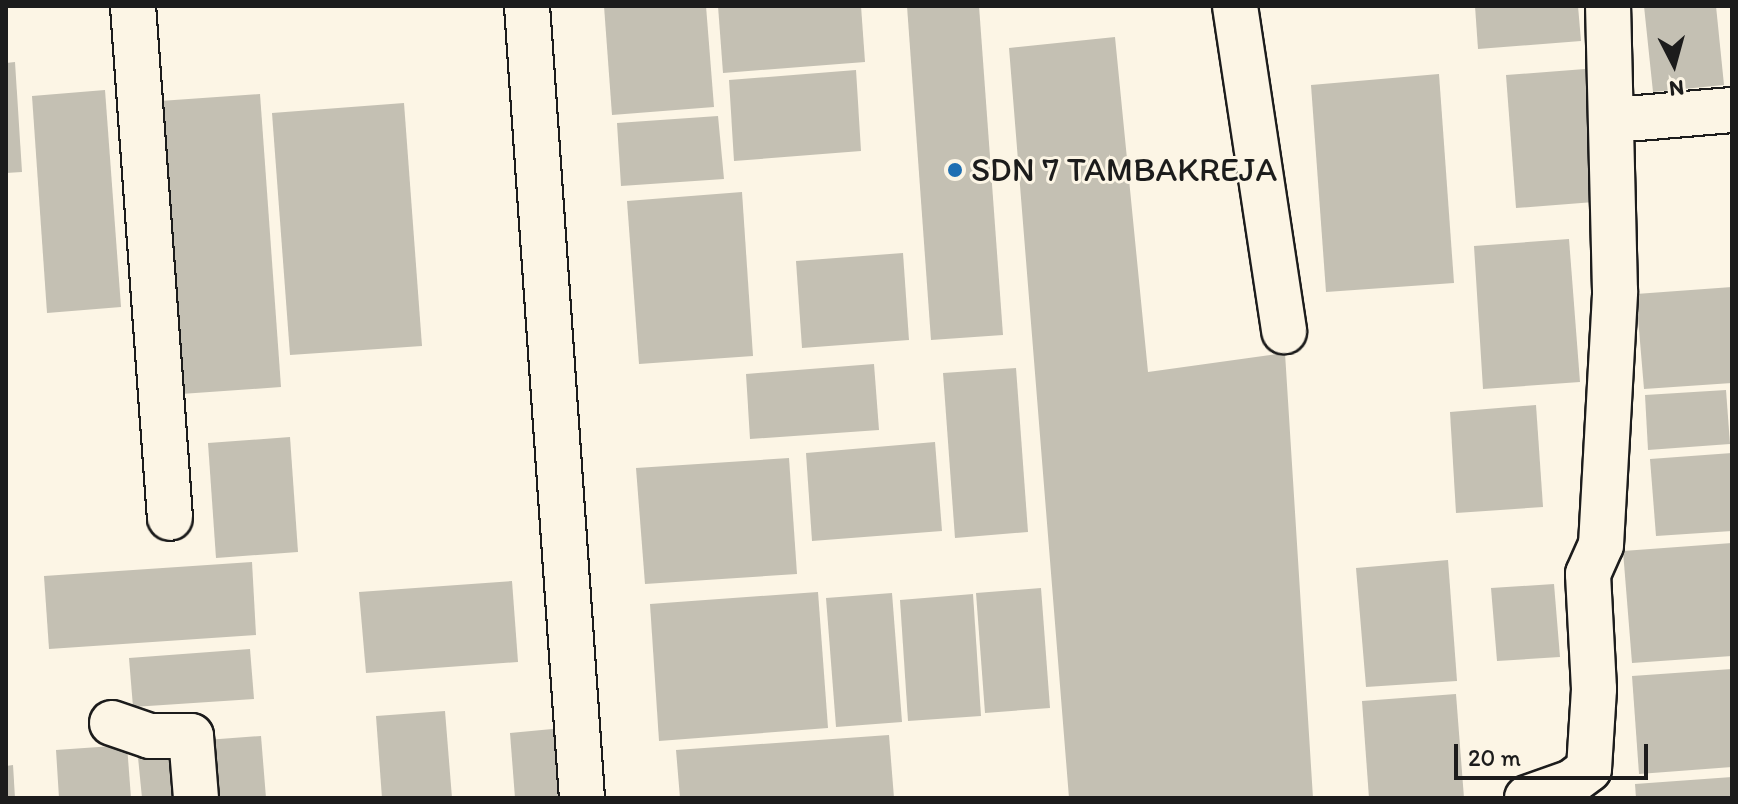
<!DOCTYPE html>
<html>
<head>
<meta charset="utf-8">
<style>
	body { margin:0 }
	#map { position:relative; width:1738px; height:804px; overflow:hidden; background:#fcf5e5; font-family:Itim,sans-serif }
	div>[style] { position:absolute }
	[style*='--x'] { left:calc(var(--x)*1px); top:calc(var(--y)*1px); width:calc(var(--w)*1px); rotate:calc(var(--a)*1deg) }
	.building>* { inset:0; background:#c4c0b3 }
	.roads { filter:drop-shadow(2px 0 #1c1c1c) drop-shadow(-2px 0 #1c1c1c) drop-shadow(0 2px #1c1c1c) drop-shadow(0 -2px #1c1c1c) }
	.minor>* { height:44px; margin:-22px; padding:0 22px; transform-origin:22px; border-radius:22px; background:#fcf5e5 }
	.dots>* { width:22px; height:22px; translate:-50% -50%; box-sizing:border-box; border:4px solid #fcf5e5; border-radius:50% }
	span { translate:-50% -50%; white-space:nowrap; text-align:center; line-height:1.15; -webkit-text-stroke:6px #fcf5e5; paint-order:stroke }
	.poi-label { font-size:34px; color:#1c1c1c }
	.left { translate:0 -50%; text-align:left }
	.frame { position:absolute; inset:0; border:8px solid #1c1c1c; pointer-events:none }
	.north { position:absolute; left:1634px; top:24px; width:80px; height:80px; -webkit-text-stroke:6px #fcf5e5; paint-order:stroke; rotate:174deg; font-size:22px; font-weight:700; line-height:32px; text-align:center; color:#1c1c1c }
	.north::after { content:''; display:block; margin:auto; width:28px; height:36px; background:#1c1c1c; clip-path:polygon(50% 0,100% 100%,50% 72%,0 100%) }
	.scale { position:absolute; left:1454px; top:744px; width:194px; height:36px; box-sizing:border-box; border:4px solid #1c1c1c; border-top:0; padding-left:10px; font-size:24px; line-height:28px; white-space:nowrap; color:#1c1c1c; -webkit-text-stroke:6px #fcf5e5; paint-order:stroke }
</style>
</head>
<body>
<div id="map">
	<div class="building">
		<i style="clip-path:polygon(604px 6px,706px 6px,714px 107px,612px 115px)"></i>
		<i style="clip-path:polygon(718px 6px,861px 6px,865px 62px,723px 73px)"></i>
		<i style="clip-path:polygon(907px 6px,979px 6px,1003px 335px,931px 340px)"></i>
		<i style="clip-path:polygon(1475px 6px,1578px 6px,1581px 41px,1478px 49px)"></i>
		<i style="clip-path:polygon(1644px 6px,1716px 6px,1724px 85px,1653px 92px)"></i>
		<i style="clip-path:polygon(1115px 37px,1148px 372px,1285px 353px,1313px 798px,1069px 798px,1009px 48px)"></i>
		<i style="clip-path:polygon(15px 62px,22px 172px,6px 173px,6px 63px)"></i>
		<i style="clip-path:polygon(1585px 69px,1594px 202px,1516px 208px,1506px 75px)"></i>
		<i style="clip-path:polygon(856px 70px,861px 151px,734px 161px,729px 80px)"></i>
		<i style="clip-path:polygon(1439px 74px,1454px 283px,1326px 292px,1311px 85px)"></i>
		<i style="clip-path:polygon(105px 90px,121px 307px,47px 313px,32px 96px)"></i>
		<i style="clip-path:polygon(260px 94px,281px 387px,181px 394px,160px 101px)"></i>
		<i style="clip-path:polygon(404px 103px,422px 346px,290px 355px,272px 113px)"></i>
		<i style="clip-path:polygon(718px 116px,724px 179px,621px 186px,617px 123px)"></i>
		<i style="clip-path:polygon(742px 192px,753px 356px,639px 364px,627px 201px)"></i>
		<i style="clip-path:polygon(1569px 239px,1580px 382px,1483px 389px,1474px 246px)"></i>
		<i style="clip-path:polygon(903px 253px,909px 340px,802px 348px,796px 261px)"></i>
		<i style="clip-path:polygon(1732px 287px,1732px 383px,1644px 389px,1636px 294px)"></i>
		<i style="clip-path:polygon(874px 364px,879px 430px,750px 439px,746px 374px)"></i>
		<i style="clip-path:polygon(1016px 368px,1028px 532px,955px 538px,943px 373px)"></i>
		<i style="clip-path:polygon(1726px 390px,1730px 444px,1648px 450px,1645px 395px)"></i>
		<i style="clip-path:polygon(1536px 405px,1543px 507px,1456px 513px,1450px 412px)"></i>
		<i style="clip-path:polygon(290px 437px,298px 552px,216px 558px,208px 443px)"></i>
		<i style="clip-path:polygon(935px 442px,942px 531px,812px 541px,806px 453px)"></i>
		<i style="clip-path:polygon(1732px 453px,1732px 531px,1656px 536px,1650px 459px)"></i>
		<i style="clip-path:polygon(789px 458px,797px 574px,645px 584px,636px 468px)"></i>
		<i style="clip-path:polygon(1732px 543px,1732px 656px,1632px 663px,1623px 551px)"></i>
		<i style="clip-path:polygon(1448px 560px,1457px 681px,1366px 687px,1356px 568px)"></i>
		<i style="clip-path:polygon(252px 562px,256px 635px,49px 649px,44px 576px)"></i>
		<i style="clip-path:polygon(512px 581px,518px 662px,366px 673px,359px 592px)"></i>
		<i style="clip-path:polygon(1554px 584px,1560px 657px,1497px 661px,1491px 588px)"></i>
		<i style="clip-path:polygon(1041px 588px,1050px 708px,985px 713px,976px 593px)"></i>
		<i style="clip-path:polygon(818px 592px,828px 728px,659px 741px,650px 604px)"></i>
		<i style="clip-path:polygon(892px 593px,902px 722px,836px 727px,826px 598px)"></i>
		<i style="clip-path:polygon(973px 594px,981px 716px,908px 721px,900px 600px)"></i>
		<i style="clip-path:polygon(250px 649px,254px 699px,133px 707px,129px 658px)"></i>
		<i style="clip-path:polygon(1732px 669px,1732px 767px,1639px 774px,1632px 676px)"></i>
		<i style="clip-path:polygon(1456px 694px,1464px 798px,1369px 798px,1362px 701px)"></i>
		<i style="clip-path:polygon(445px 711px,452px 798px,382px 798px,376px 716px)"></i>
		<i style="clip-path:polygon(563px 728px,567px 798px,515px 798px,510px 733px)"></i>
		<i style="clip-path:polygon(889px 735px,894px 798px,680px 798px,676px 750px)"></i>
		<i style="clip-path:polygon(261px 736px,266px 798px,210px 798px,206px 740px)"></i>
		<i style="clip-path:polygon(184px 744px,188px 798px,142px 798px,137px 747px)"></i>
		<i style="clip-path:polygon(127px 745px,131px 798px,59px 798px,56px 750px)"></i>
		<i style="clip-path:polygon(13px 765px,15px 798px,6px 798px,6px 766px)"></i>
		<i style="clip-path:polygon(1732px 777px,1732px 798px,1636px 798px,1635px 784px)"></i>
	</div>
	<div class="roads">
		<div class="minor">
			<i style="--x:133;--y:6;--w:513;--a:85.87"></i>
			<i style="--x:527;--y:6;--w:794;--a:86.03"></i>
			<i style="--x:1235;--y:6;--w:329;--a:81.4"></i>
			<i style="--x:1615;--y:120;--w:117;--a:-4.9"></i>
			<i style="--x:112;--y:723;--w:40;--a:18.9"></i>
			<i style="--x:150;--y:736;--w:41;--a:0"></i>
			<i style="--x:191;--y:736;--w:62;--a:85.4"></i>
			<i style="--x:1527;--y:798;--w:48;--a:-19.6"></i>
			<i style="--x:1572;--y:782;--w:21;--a:-37"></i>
			<i style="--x:1589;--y:769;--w:80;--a:-86.4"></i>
			<i style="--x:1594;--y:689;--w:115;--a:-93"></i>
			<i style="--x:1588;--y:574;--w:32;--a:-66"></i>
			<i style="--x:1601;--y:545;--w:254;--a:-86.8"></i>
			<i style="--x:1615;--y:291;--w:285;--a:-91.4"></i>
		</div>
	</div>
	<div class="dots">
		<i style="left:955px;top:170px;background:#1f6fb2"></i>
	</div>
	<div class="poi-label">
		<span class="left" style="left:971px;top:170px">SDN 7 TAMBAKREJA</span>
	</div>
	<div class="frame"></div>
	<div class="north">N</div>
	<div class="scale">20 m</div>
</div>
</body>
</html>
